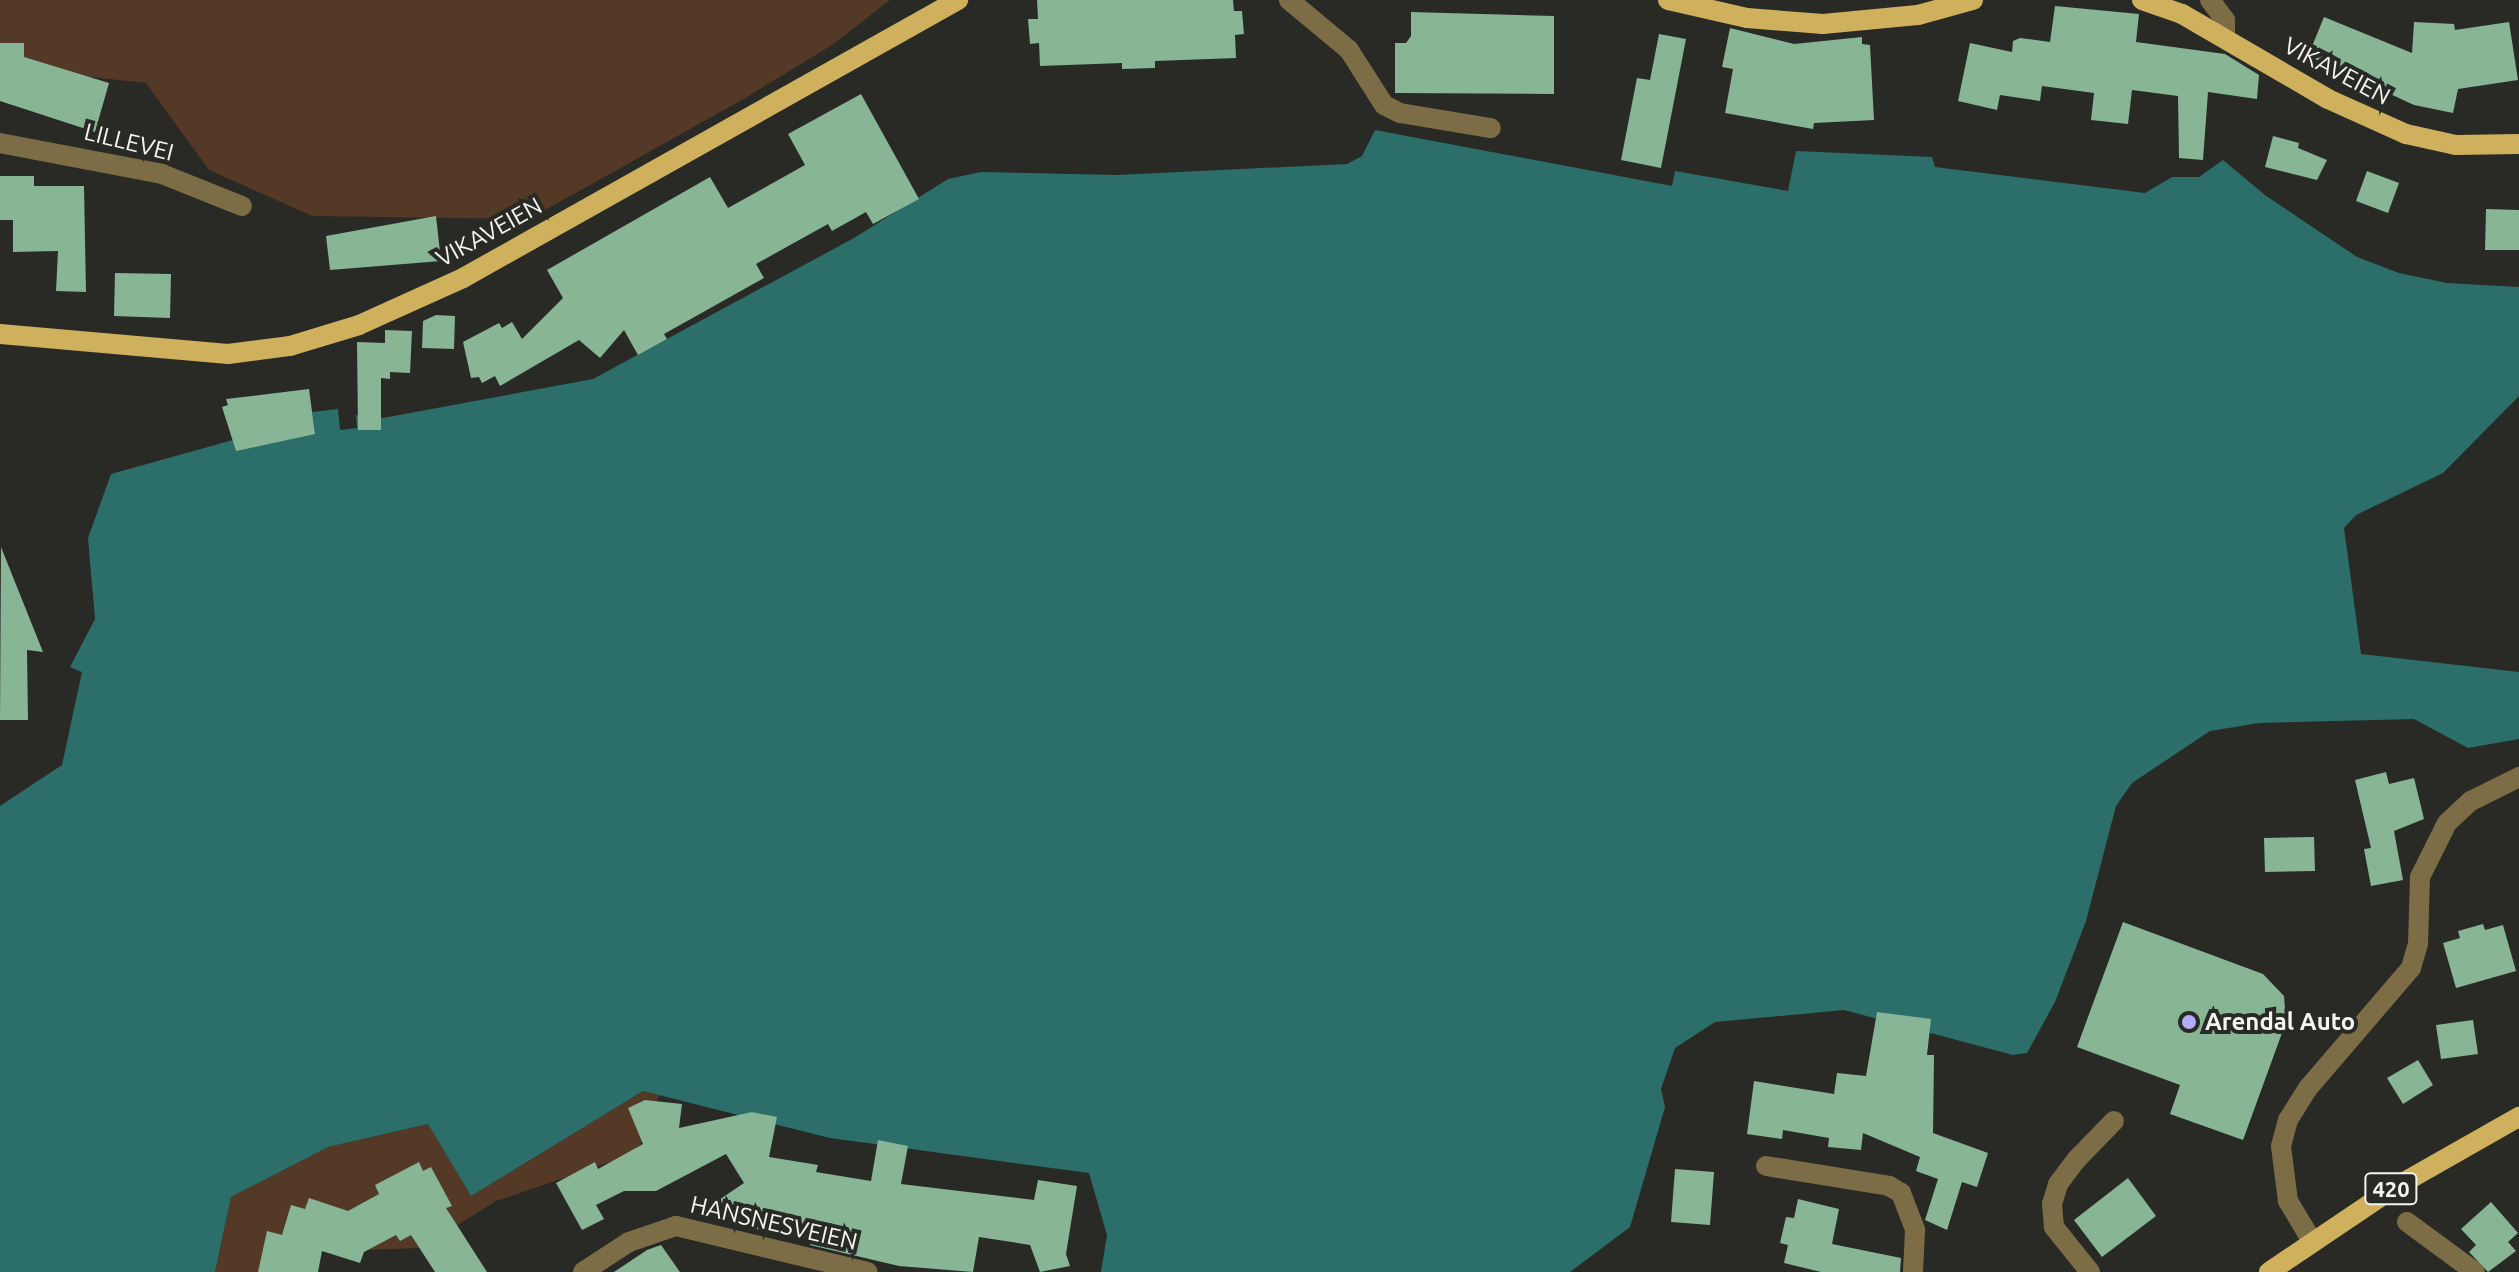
<!DOCTYPE html>
<html>
<head>
<meta charset="utf-8">
<style>
	body { margin:0 }
	#map { position:relative; width:2519px; height:1272px; overflow:hidden; background:#292a25; font-family:Ubuntu,sans-serif }
	div>[style] { position:absolute }
	[style*='--x'] { left:calc(var(--x)*1px); top:calc(var(--y)*1px); width:calc(var(--w)*1px); rotate:calc(var(--a)*1deg) }
	.green>* { inset:0; background:#543926 }
	.water>* { inset:0; background:#2c6e69 }
	.building>* { inset:0; background:#87b596 }
	.minor>* { height:20px; margin:-10px; padding:0 10px; transform-origin:10px; border-radius:10px; background:#7c6d47 }
	.major>* { height:20px; margin:-10px; padding:0 10px; transform-origin:10px; border-radius:10px; background:#cfb05d }
	.dots>* { width:22px; height:22px; translate:-50% -50%; box-sizing:border-box; border:4px solid #292a25; border-radius:50% }
	span { translate:-50% -50%; white-space:nowrap; text-align:center; line-height:1.15; -webkit-text-stroke:8px #292a25; paint-order:stroke }
	.shield-label span { padding:2px 6px; background:#292a25; border:2px solid; border-radius:6px; -webkit-text-stroke-width:0 }
	.shield-label { font-size:22px; color:#f3f5f1; font-weight:700 }
	.street-label { font-size:24px; color:#f3f5f1 }
	.poi-label { font-size:24px; color:#f3f5f1; font-weight:700 }
	.left { translate:0 -50%; text-align:left }
</style>
</head>
<body>
<div id="map">
	<div class="green">
		<i style="clip-path:polygon(0 0,890px 0,832px 45px,742px 100px,529px 219px,312px 216px,209px 170px,146px 83px,0 67px)"></i>
		<i style="clip-path:polygon(643px 1091px,659px 1095px,637px 1153px,496px 1201px,421px 1248px,308px 1252px,299px 1272px,215px 1272px,231px 1197px,328px 1147px,428px 1124px,471px 1196px)"></i>
	</div>
	<div class="water">
		<i style="clip-path:polygon(1375px 130px,1672px 186px,1675px 171px,1788px 191px,1796px 151px,1932px 157px,1935px 167px,2145px 193px,2172px 177px,2199px 177px,2223px 160px,2265px 195px,2357px 257px,2399px 273px,2447px 283px,2519px 287px,2519px 396px,2443px 473px,2356px 515px,2344px 528px,2361px 654px,2519px 672px,2519px 739px,2468px 748px,2414px 719px,2259px 723px,2210px 731px,2132px 783px,2116px 806px,2086px 921px,2055px 1002px,2027px 1053px,2013px 1055px,1844px 1010px,1715px 1022px,1675px 1048px,1661px 1089px,1665px 1107px,1630px 1227px,1570px 1272px,1101px 1272px,1107px 1235px,1089px 1173px,830px 1138px,643px 1091px,471px 1196px,428px 1124px,328px 1147px,231px 1197px,215px 1272px,0 1272px,0 806px,62px 765px,82px 672px,70px 667px,95px 619px,88px 538px,111px 474px,233px 440px,315px 433px,312px 412px,338px 409px,340px 430px,357px 428px,356px 415px,383px 418px,593px 379px,854px 238px,948px 179px,981px 172px,1117px 175px,1347px 164px,1362px 156px)"></i>
	</div>
	<div class="building">
		<i style="clip-path:polygon(1037px 0,1233px 0,1234px 11px,1242px 11px,1244px 34px,1235px 35px,1236px 58px,1155px 61px,1155px 68px,1122px 69px,1122px 63px,1040px 66px,1039px 43px,1030px 44px,1028px 19px,1038px 19px)"></i>
		<i style="clip-path:polygon(2055px 6px,2139px 14px,2136px 42px,2225px 54px,2259px 75px,2257px 99px,2208px 92px,2203px 160px,2179px 158px,2178px 96px,2132px 90px,2128px 124px,2091px 120px,2094px 93px,2042px 86px,2040px 101px,2000px 95px,1997px 110px,1958px 101px,1970px 43px,2012px 52px,2013px 41px,2020px 38px,2050px 42px)"></i>
		<i style="clip-path:polygon(1411px 12px,1554px 16px,1554px 94px,1395px 93px,1395px 43px,1406px 43px,1411px 36px)"></i>
		<i style="clip-path:polygon(2324px 17px,2412px 53px,2414px 22px,2454px 24px,2455px 30px,2509px 22px,2518px 80px,2458px 89px,2453px 113px,2414px 105px,2308px 56px)"></i>
		<i style="clip-path:polygon(1730px 28px,1794px 44px,1862px 37px,1862px 44px,1870px 45px,1874px 120px,1814px 123px,1813px 129px,1725px 113px,1733px 69px,1722px 67px)"></i>
		<i style="clip-path:polygon(1659px 34px,1686px 39px,1661px 168px,1621px 160px,1637px 78px,1650px 80px)"></i>
		<i style="clip-path:polygon(0 43px,24px 43px,24px 57px,109px 83px,95px 132px,0 101px)"></i>
		<i style="clip-path:polygon(861px 94px,919px 199px,873px 224px,866px 212px,832px 231px,828px 224px,756px 264px,764px 278px,664px 334px,667px 339px,638px 355px,624px 330px,600px 358px,579px 340px,500px 386px,495px 376px,482px 383px,479px 377px,471px 378px,463px 342px,499px 323px,502px 328px,512px 322px,522px 339px,563px 298px,547px 270px,710px 177px,728px 208px,805px 165px,788px 134px)"></i>
		<i style="clip-path:polygon(2273px 136px,2299px 143px,2298px 148px,2327px 160px,2317px 180px,2265px 167px)"></i>
		<i style="clip-path:polygon(2367px 171px,2399px 183px,2388px 213px,2356px 201px)"></i>
		<i style="clip-path:polygon(0 176px,34px 176px,34px 186px,84px 186px,86px 292px,56px 291px,58px 251px,13px 252px,13px 220px,0 220px)"></i>
		<i style="clip-path:polygon(2486px 209px,2519px 210px,2519px 250px,2485px 250px)"></i>
		<i style="clip-path:polygon(436px 216px,441px 261px,330px 270px,326px 236px)"></i>
		<i style="clip-path:polygon(115px 273px,171px 274px,170px 318px,114px 316px)"></i>
		<i style="clip-path:polygon(436px 315px,455px 316px,454px 349px,422px 348px,423px 321px)"></i>
		<i style="clip-path:polygon(385px 330px,412px 331px,410px 373px,390px 372px,390px 379px,381px 378px,381px 430px,358px 430px,357px 342px,385px 343px)"></i>
		<i style="clip-path:polygon(309px 389px,315px 434px,236px 451px,222px 407px,228px 405px,226px 399px)"></i>
		<i style="clip-path:polygon(1px 547px,43px 652px,27px 650px,28px 720px,0 720px)"></i>
		<i style="clip-path:polygon(2386px 772px,2389px 784px,2414px 778px,2424px 819px,2394px 831px,2403px 880px,2371px 886px,2364px 849px,2371px 848px,2355px 780px)"></i>
		<i style="clip-path:polygon(2314px 837px,2315px 871px,2265px 872px,2264px 838px)"></i>
		<i style="clip-path:polygon(2123px 922px,2263px 974px,2284px 996px,2286px 1022px,2243px 1140px,2170px 1114px,2180px 1085px,2077px 1047px)"></i>
		<i style="clip-path:polygon(2483px 924px,2485px 930px,2503px 925px,2516px 971px,2456px 988px,2443px 943px,2460px 938px,2458px 931px)"></i>
		<i style="clip-path:polygon(1877px 1012px,1931px 1019px,1927px 1055px,1934px 1055px,1933px 1133px,1988px 1153px,1977px 1187px,1962px 1182px,1947px 1230px,1925px 1220px,1938px 1179px,1916px 1171px,1920px 1157px,1863px 1133px,1861px 1150px,1828px 1147px,1829px 1138px,1783px 1130px,1782px 1139px,1747px 1134px,1754px 1081px,1834px 1094px,1837px 1073px,1866px 1076px)"></i>
		<i style="clip-path:polygon(2473px 1020px,2478px 1054px,2441px 1059px,2436px 1025px)"></i>
		<i style="clip-path:polygon(2418px 1060px,2433px 1085px,2403px 1104px,2387px 1078px)"></i>
		<i style="clip-path:polygon(645px 1100px,682px 1104px,679px 1128px,752px 1112px,777px 1117px,769px 1157px,818px 1165px,816px 1172px,871px 1181px,878px 1140px,908px 1146px,901px 1184px,1034px 1200px,1038px 1180px,1077px 1186px,1066px 1254px,1070px 1266px,1040px 1272px,1030px 1245px,979px 1237px,973px 1272px,899px 1266px,810px 1245px,811px 1239px,739px 1226px,741px 1219px,701px 1212px,744px 1183px,726px 1154px,656px 1191px,624px 1191px,596px 1205px,604px 1219px,582px 1230px,556px 1183px,595px 1162px,598px 1169px,643px 1144px,628px 1108px)"></i>
		<i style="clip-path:polygon(419px 1162px,423px 1171px,431px 1167px,452px 1206px,446px 1208px,487px 1272px,435px 1272px,411px 1235px,400px 1241px,396px 1235px,364px 1252px,360px 1263px,322px 1251px,318px 1272px,258px 1272px,267px 1231px,282px 1235px,291px 1205px,305px 1209px,309px 1198px,348px 1211px,379px 1194px,375px 1185px)"></i>
		<i style="clip-path:polygon(1675px 1169px,1714px 1172px,1710px 1225px,1671px 1222px)"></i>
		<i style="clip-path:polygon(2128px 1178px,2156px 1216px,2102px 1257px,2074px 1220px)"></i>
		<i style="clip-path:polygon(1798px 1199px,1839px 1209px,1832px 1244px,1901px 1258px,1900px 1272px,1821px 1272px,1784px 1263px,1788px 1245px,1780px 1243px,1786px 1217px,1794px 1218px)"></i>
		<i style="clip-path:polygon(2491px 1202px,2518px 1233px,2508px 1242px,2516px 1251px,2488px 1272px,2469px 1252px,2476px 1245px,2461px 1229px)"></i>
		<i style="clip-path:polygon(661px 1245px,680px 1272px,614px 1272px,647px 1250px)"></i>
	</div>
	<div class="minor">
		<i style="--x:1289;--y:0;--w:78;--a:39.8"></i>
		<i style="--x:1349;--y:50;--w:65;--a:57.5"></i>
		<i style="--x:1384;--y:105;--w:18;--a:27"></i>
		<i style="--x:1400;--y:113;--w:92;--a:9.4"></i>
		<i style="--x:2210;--y:0;--w:25;--a:53"></i>
		<i style="--x:2225;--y:20;--w:16;--a:90"></i>
		<i style="--x:0;--y:143;--w:165;--a:10.8"></i>
		<i style="--x:162;--y:174;--w:86;--a:21.8"></i>
		<i style="--x:1766;--y:1166;--w:125;--a:9.2"></i>
		<i style="--x:1889;--y:1186;--w:14;--a:30"></i>
		<i style="--x:1901;--y:1193;--w:40;--a:69"></i>
		<i style="--x:1915;--y:1230;--w:42;--a:92.7"></i>
		<i style="--x:2407;--y:1222;--w:84;--a:36.3"></i>
		<i style="--x:2312;--y:1241;--w:47;--a:-121"></i>
		<i style="--x:2288;--y:1201;--w:55;--a:-97.3"></i>
		<i style="--x:2281;--y:1146;--w:27;--a:-75"></i>
		<i style="--x:2288;--y:1120;--w:39;--a:-58"></i>
		<i style="--x:2309;--y:1087;--w:157;--a:-49.4"></i>
		<i style="--x:2411;--y:968;--w:25;--a:-74"></i>
		<i style="--x:2418;--y:944;--w:67;--a:-88.3"></i>
		<i style="--x:2420;--y:877;--w:60;--a:-63.4"></i>
		<i style="--x:2447;--y:823;--w:33;--a:-43"></i>
		<i style="--x:2471;--y:801;--w:54;--a:-26.6"></i>
		<i style="--x:583;--y:1272;--w:55;--a:-33.1"></i>
		<i style="--x:629;--y:1242;--w:50;--a:-18.8"></i>
		<i style="--x:676;--y:1226;--w:197;--a:13.5"></i>
		<i style="--x:2090;--y:1272;--w:58;--a:-128.7"></i>
		<i style="--x:2054;--y:1227;--w:23;--a:-95"></i>
		<i style="--x:2052;--y:1204;--w:21;--a:-73"></i>
		<i style="--x:2058;--y:1184;--w:31;--a:-53"></i>
		<i style="--x:2077;--y:1159;--w:53;--a:-45.8"></i>
	</div>
	<div class="major">
		<i style="--x:1668;--y:0;--w:81;--a:12.8"></i>
		<i style="--x:1747;--y:18;--w:76;--a:4.5"></i>
		<i style="--x:1823;--y:24;--w:95;--a:-5.4"></i>
		<i style="--x:1918;--y:15;--w:57;--a:-15.3"></i>
		<i style="--x:2142;--y:0;--w:42;--a:19.3"></i>
		<i style="--x:2182;--y:14;--w:169;--a:30.2"></i>
		<i style="--x:2328;--y:99;--w:85;--a:24.2"></i>
		<i style="--x:2406;--y:134;--w:51;--a:12.4"></i>
		<i style="--x:2456;--y:145;--w:63;--a:-0.9"></i>
		<i style="--x:0;--y:334;--w:229;--a:5"></i>
		<i style="--x:228;--y:354;--w:63;--a:-7.4"></i>
		<i style="--x:290;--y:346;--w:72;--a:-16.9"></i>
		<i style="--x:359;--y:325;--w:114;--a:-24.3"></i>
		<i style="--x:463;--y:278;--w:568;--a:-29.32"></i>
		<i style="--x:2269;--y:1272;--w:148;--a:-34"></i>
		<i style="--x:2392;--y:1189;--w:146;--a:-29.6"></i>
	</div>
	<div class="dots">
		<i style="left:2189px;top:1022px;background:#b2adf9"></i>
	</div>
	<div class="shield-label">
		<span style="left:2391px;top:1189px">420</span>
	</div>
	<div class="street-label">
		<span style="left:2337px;top:71px;rotate:28deg">VIKAVEIEN</span>
		<span style="left:129px;top:142px;rotate:14deg">LILLEVEI</span>
		<span style="left:489px;top:232px;rotate:-29deg">VIKAVEIEN</span>
		<span style="left:774px;top:1223px;rotate:13deg">HANSNESVEIEN</span>
	</div>
	<div class="poi-label">
		<span class="left" style="left:2205px;top:1022px">Arendal Auto</span>
	</div>
</div>
</body>
</html>
